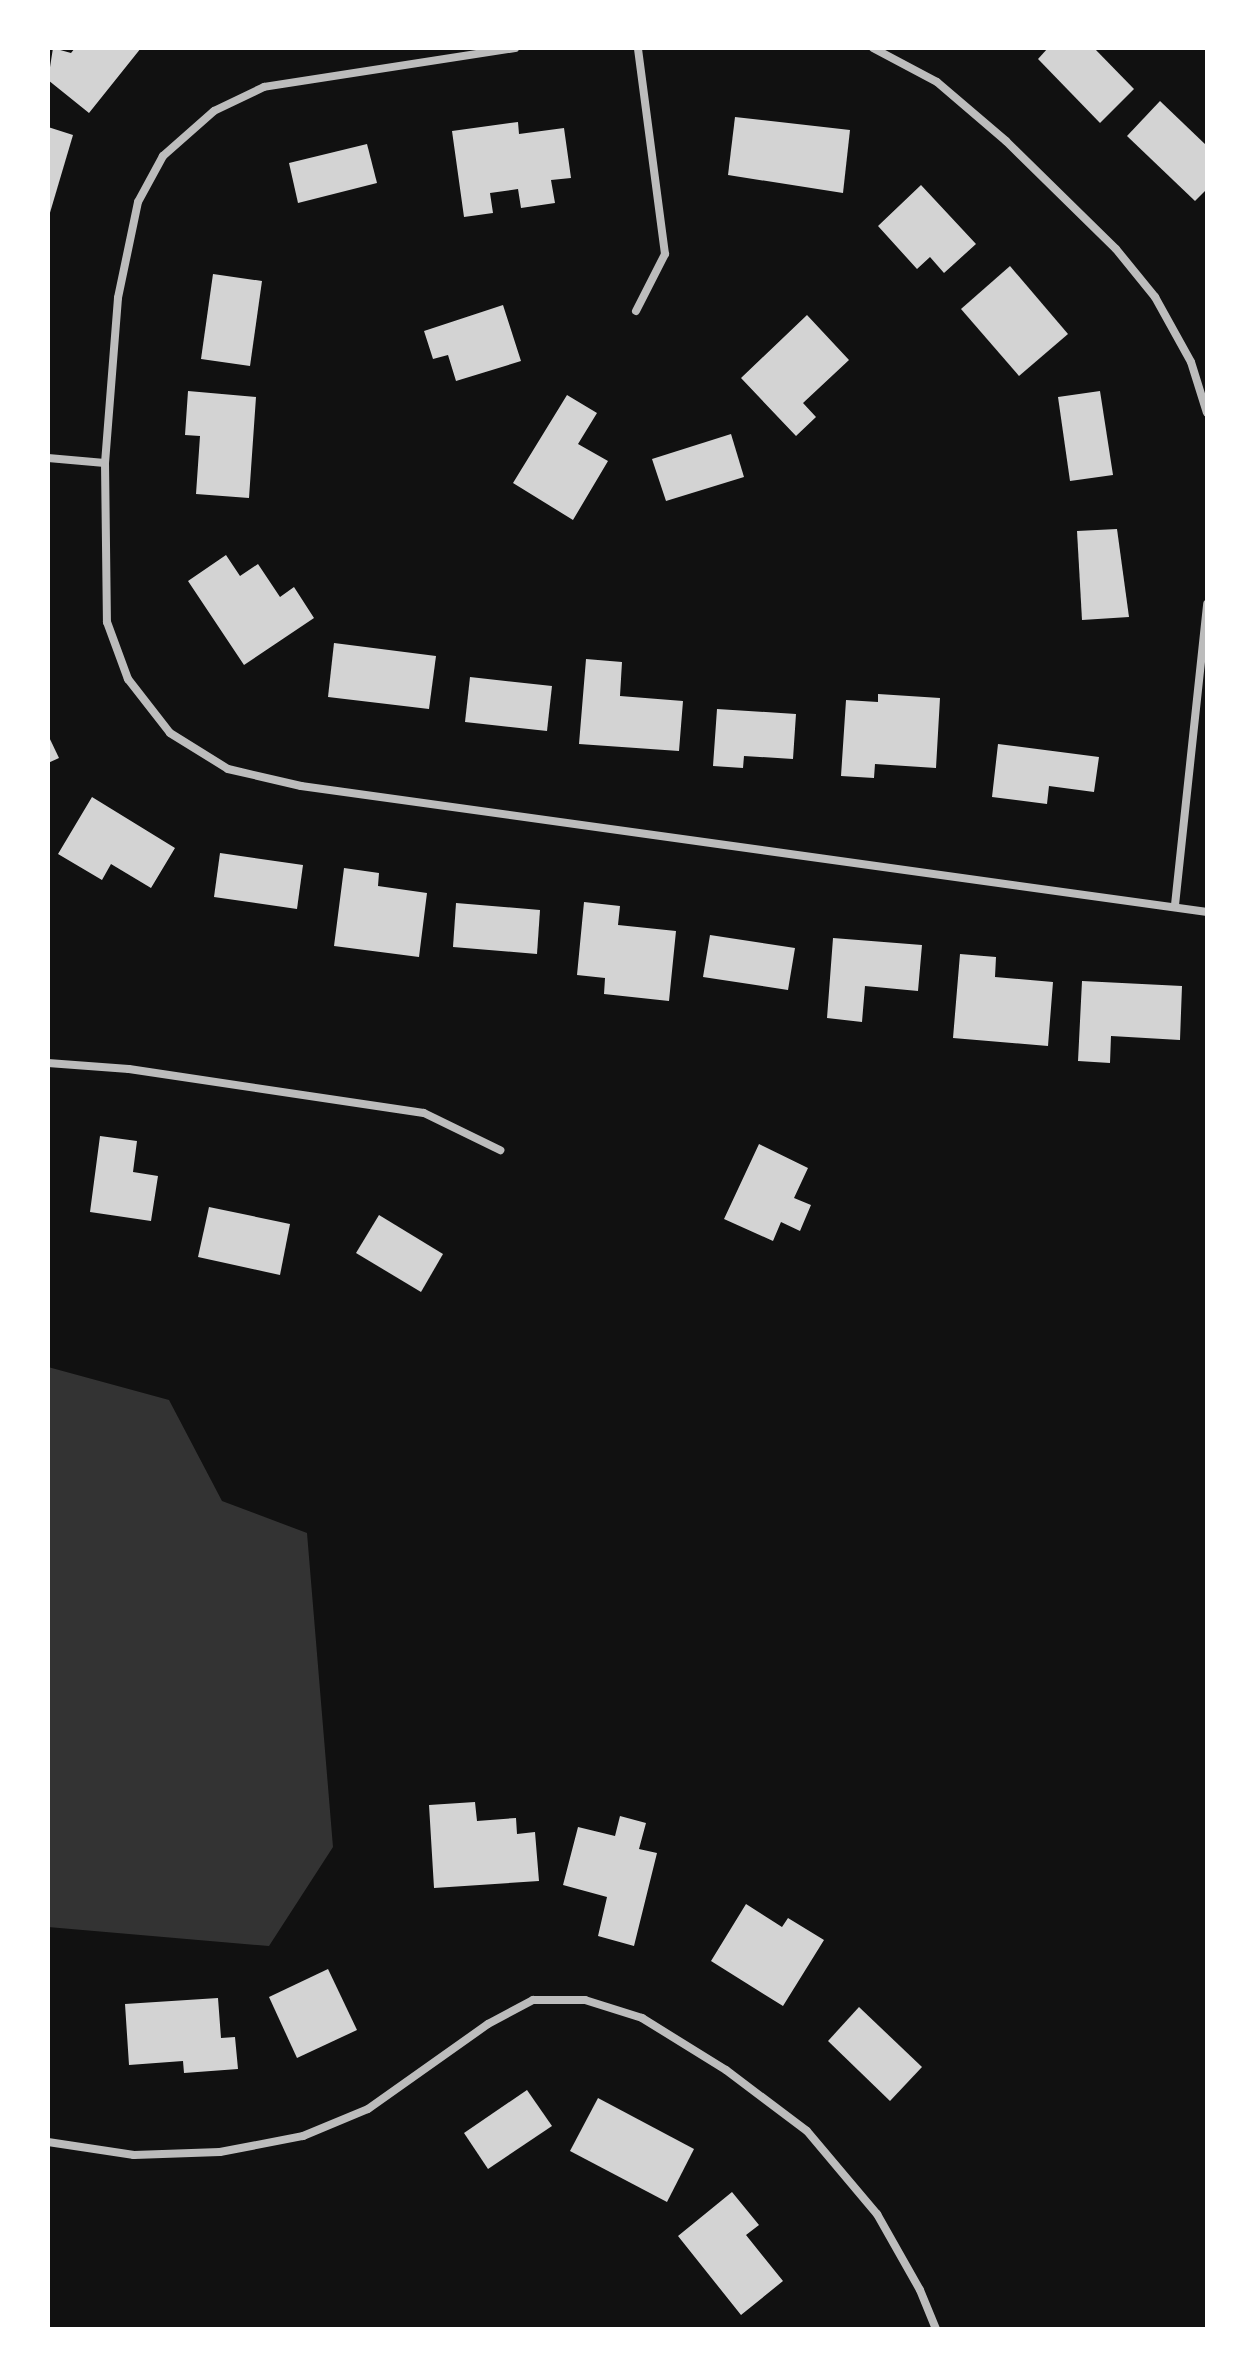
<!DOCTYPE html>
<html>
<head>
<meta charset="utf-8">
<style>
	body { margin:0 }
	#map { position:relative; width:1255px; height:2377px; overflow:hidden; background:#111; font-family:Barlow,sans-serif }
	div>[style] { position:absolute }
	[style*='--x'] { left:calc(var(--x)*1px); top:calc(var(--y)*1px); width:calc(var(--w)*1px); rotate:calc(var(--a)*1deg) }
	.water>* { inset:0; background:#333 }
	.building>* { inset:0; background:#d3d3d3 }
	.minor>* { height:8px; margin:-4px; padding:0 4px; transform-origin:4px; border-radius:4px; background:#bcbcbc }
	span { translate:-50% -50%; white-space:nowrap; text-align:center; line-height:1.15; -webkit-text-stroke:6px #fff; paint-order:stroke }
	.frame { position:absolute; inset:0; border:50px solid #fff; pointer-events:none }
</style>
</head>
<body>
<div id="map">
	<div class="water">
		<i style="clip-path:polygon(48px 1367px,169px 1400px,222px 1501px,307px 1533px,333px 1847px,269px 1946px,48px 1927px)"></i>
	</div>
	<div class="building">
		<i style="clip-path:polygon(53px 48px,71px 53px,75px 48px,141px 48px,89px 113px,48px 80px)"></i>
		<i style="clip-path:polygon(1048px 48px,1094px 48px,1134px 89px,1100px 123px,1038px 59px)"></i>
		<i style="clip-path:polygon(1160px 101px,1207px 146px,1207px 189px,1195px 201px,1127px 136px)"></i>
		<i style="clip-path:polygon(735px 117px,850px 130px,843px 193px,728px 175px)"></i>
		<i style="clip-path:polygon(518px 122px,519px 134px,564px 128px,571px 178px,551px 180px,555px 203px,521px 208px,518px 189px,490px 193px,493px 213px,464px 217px,452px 131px)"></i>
		<i style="clip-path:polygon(48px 127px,73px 135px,49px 216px,48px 216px)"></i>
		<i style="clip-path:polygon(367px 144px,377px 183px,298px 203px,289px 163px)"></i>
		<i style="clip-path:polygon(921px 185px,976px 244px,944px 273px,930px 257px,917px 269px,878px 226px)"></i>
		<i style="clip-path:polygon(1010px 266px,1068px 334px,1019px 376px,961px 309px)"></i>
		<i style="clip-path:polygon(213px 274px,262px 281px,250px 366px,201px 359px)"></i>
		<i style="clip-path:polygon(503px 305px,521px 361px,456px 381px,448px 355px,433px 359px,424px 331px)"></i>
		<i style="clip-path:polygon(807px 315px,849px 360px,803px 403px,816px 417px,796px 436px,741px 378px)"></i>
		<i style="clip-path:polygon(188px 391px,256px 397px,249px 498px,196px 494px,200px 436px,185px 435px)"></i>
		<i style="clip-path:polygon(1100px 391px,1113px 475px,1070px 481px,1058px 397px)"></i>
		<i style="clip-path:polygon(567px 395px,597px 413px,578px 444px,608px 461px,573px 520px,513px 483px)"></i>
		<i style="clip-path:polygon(731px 434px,744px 477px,666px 501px,652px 459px)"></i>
		<i style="clip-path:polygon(1117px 529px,1129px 617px,1082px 620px,1077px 531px)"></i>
		<i style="clip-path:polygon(226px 555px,240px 576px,258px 564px,280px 597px,294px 587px,314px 618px,244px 665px,188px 581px)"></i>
		<i style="clip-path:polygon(334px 643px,436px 656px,429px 709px,328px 697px)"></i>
		<i style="clip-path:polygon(586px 659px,622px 662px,620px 696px,683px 701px,679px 751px,579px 744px)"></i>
		<i style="clip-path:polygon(470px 677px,552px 686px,547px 731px,465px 722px)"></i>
		<i style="clip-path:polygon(878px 694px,940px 698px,936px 768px,875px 764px,874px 778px,841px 776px,846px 700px,878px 702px)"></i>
		<i style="clip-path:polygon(717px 709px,796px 714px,793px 759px,744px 756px,743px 768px,713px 766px)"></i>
		<i style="clip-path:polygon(48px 735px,59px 758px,48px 763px)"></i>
		<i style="clip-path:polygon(998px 744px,1099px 757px,1094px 792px,1049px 786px,1047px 804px,992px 797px)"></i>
		<i style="clip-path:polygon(92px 797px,175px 848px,151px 888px,111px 864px,102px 880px,58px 854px)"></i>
		<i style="clip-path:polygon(220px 853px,303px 865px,297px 909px,214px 897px)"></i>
		<i style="clip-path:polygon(344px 868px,379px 873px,378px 886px,427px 893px,419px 957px,334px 946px)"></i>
		<i style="clip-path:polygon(584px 902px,620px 906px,618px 925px,676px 931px,669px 1001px,604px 994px,605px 978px,577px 975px)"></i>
		<i style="clip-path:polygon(456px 903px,540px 910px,537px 954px,453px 947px)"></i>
		<i style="clip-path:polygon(710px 935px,795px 948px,788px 990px,703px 977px)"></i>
		<i style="clip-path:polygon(833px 938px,922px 945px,918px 991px,865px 986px,862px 1022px,827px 1018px)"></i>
		<i style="clip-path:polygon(960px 954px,996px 957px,995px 977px,1053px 982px,1048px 1046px,953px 1038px)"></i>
		<i style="clip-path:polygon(1082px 981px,1182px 986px,1180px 1040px,1111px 1036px,1110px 1063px,1078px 1061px)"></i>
		<i style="clip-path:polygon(100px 1136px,137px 1141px,133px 1172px,158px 1176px,151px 1221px,90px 1212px)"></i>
		<i style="clip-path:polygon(759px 1144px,808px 1168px,794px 1198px,811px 1205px,800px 1231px,781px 1222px,773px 1241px,724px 1219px)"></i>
		<i style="clip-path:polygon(209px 1207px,290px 1224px,280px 1275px,198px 1257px)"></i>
		<i style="clip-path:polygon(379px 1215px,443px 1254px,421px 1292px,356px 1253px)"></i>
		<i style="clip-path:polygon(475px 1802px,477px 1821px,516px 1818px,517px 1834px,535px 1832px,539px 1881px,434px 1888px,429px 1805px)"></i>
		<i style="clip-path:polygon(620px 1816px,646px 1823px,639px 1849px,657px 1853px,634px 1946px,598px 1936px,607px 1897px,563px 1885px,578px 1827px,615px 1836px)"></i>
		<i style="clip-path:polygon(746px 1904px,782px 1927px,788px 1918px,824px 1940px,783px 2006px,711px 1961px)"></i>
		<i style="clip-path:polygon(328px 1969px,357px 2030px,297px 2058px,269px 1997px)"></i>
		<i style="clip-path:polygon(218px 1998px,221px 2038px,235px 2037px,238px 2069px,184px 2073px,183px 2061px,129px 2065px,125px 2004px)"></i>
		<i style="clip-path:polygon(859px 2007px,922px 2067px,890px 2101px,828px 2041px)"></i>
		<i style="clip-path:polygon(527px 2090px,552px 2126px,488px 2169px,464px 2133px)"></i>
		<i style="clip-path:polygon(598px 2098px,694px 2149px,667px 2202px,570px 2151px)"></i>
		<i style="clip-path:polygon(732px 2192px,759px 2225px,746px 2235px,783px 2281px,741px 2315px,678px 2236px)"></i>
	</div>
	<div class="minor">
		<i style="--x:515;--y:48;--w:254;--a:171.2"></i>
		<i style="--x:264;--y:87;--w:55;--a:154.4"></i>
		<i style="--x:214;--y:111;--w:68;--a:138.6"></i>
		<i style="--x:163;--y:156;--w:52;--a:118.5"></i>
		<i style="--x:138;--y:202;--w:98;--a:101.8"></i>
		<i style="--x:118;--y:298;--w:166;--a:94.5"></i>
		<i style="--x:105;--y:463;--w:159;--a:89.3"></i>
		<i style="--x:107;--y:622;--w:61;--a:69.8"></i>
		<i style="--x:128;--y:679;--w:68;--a:52.1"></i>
		<i style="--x:170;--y:733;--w:68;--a:31.8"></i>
		<i style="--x:228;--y:769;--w:75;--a:13.1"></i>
		<i style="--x:301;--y:786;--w:915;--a:7.92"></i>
		<i style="--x:873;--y:48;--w:72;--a:28"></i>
		<i style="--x:937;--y:82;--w:91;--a:40.5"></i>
		<i style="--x:1006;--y:141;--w:154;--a:44.5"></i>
		<i style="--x:1116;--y:249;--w:62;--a:50.9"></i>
		<i style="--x:1155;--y:297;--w:74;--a:61"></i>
		<i style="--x:1191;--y:362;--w:53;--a:72.6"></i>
		<i style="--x:636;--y:311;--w:64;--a:-63"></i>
		<i style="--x:665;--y:254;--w:208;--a:-97.5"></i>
		<i style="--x:48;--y:458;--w:57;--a:5"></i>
		<i style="--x:1175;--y:905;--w:303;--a:-83.9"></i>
		<i style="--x:48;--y:1063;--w:81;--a:4.2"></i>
		<i style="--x:129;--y:1069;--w:298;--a:8.5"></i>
		<i style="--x:424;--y:1113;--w:85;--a:26"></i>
		<i style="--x:48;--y:2142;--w:87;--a:8.6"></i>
		<i style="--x:134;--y:2155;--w:86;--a:-2"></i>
		<i style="--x:220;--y:2152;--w:85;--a:-10.9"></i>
		<i style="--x:303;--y:2136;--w:70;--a:-22.6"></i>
		<i style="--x:368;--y:2109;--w:147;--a:-35.3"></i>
		<i style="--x:488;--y:2024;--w:51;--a:-28.1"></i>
		<i style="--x:533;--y:2000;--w:52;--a:0"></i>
		<i style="--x:585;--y:2000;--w:60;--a:17.5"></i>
		<i style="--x:642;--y:2018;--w:99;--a:31.8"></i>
		<i style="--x:726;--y:2070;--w:101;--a:37"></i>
		<i style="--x:807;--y:2131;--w:109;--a:49.9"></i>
		<i style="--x:877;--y:2214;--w:87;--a:60.5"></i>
		<i style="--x:920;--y:2290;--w:42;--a:67.7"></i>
	</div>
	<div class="frame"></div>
</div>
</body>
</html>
